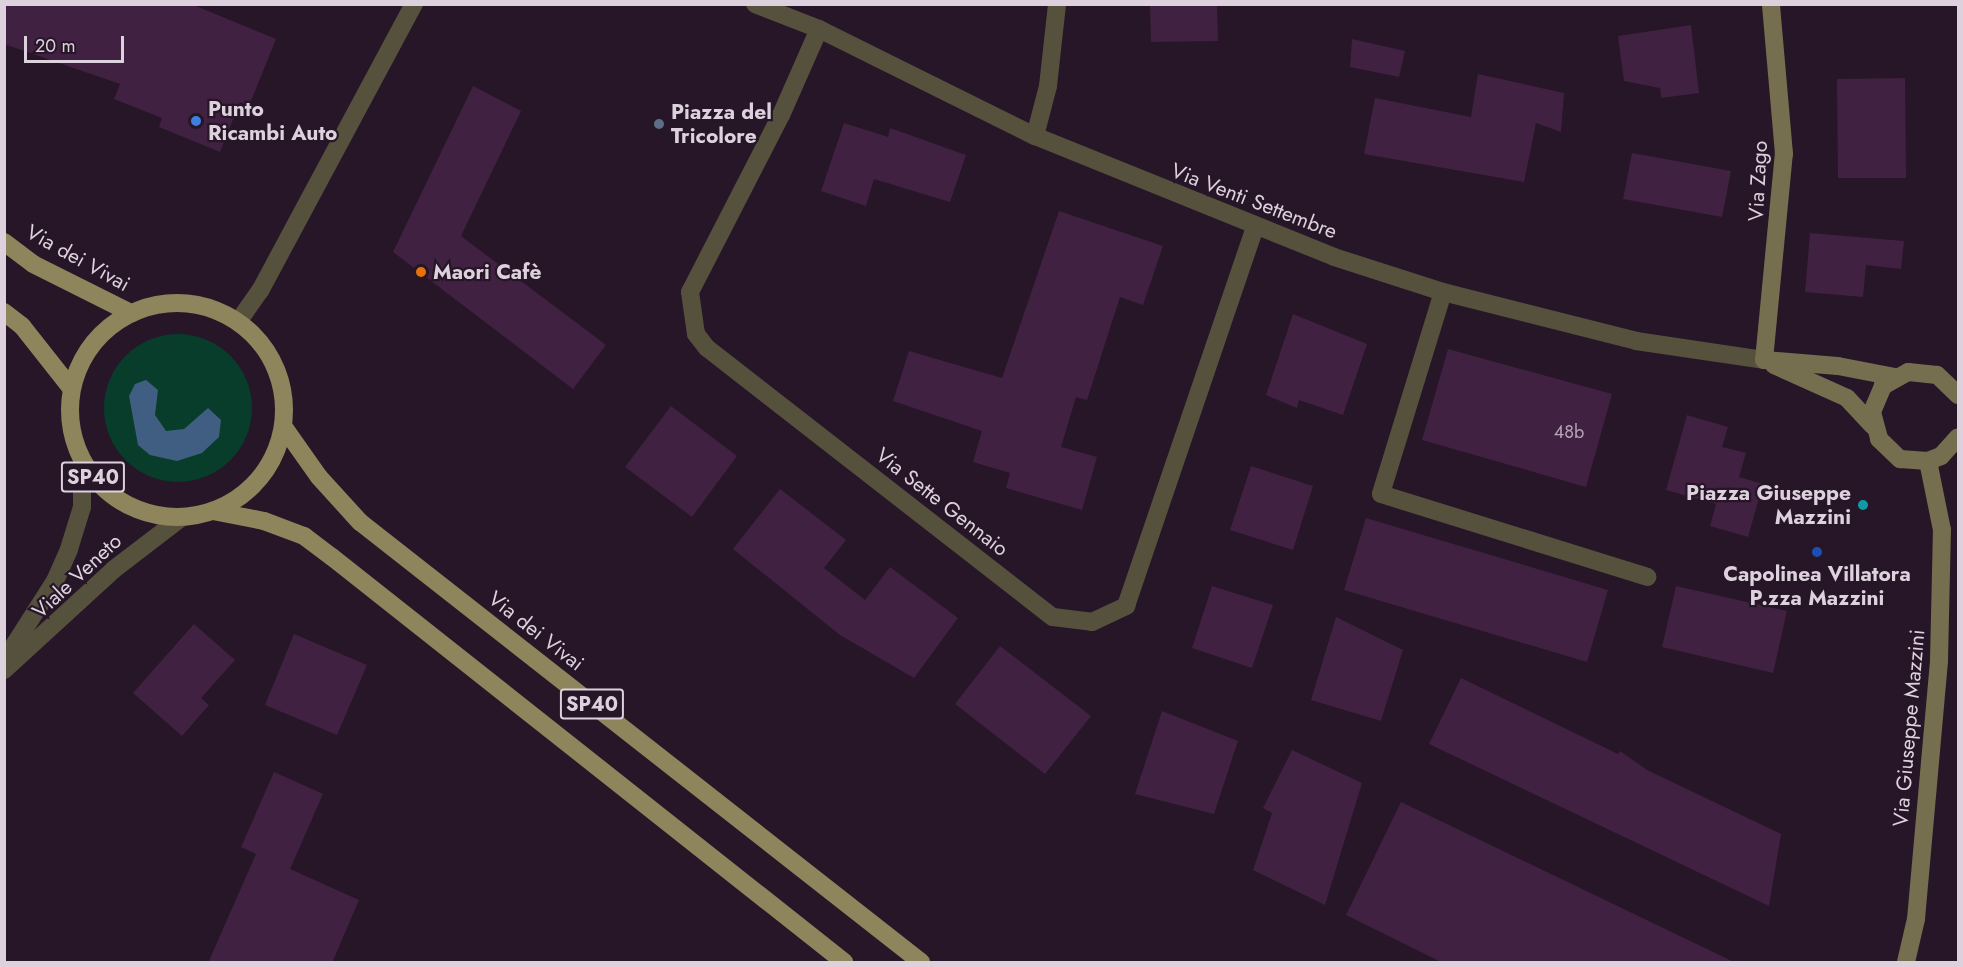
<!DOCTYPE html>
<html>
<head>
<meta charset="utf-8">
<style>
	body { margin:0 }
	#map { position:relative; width:1963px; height:967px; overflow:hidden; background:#261627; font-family:Jost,sans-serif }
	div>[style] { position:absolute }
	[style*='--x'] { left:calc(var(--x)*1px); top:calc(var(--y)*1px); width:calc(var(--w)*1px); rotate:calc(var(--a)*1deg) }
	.green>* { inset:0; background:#073d2a }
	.round { border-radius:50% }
	.water>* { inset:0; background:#405e82 }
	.building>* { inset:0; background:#402141 }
	.street>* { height:18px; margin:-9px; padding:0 9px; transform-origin:9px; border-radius:9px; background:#55513d }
	.secondary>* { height:18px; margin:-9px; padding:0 9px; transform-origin:9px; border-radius:9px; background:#756e4f }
	.primary>* { height:18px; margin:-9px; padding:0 9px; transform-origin:9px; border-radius:9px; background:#8e855c }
	.primary>.ring { margin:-9px; padding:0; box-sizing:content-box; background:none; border:18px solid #8e855c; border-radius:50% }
	.dots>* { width:16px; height:16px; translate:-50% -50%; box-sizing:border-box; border:3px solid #261627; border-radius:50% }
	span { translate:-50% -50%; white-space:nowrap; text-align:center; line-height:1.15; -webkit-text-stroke:4.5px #261627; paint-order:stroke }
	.number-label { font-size:18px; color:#b6a5b6 }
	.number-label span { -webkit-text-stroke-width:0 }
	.shield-label span { padding:2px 4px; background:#261627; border:2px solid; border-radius:4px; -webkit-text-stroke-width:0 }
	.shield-label { font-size:20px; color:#ddd1dd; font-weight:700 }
	.poi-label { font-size:21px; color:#ddd1dd; font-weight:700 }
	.left { translate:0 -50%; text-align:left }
	.right { translate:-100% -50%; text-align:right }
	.street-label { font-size:21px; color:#ddd1dd }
	.frame { position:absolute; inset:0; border:6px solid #ddd1dd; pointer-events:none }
	.scale { position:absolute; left:24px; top:36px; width:100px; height:27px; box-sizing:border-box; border:3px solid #ddd1dd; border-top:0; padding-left:8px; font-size:18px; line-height:21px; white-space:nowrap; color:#ddd1dd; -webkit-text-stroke:4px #261627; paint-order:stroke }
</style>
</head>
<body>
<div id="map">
	<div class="green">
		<i class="round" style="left:104px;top:334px;width:148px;height:148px"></i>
	</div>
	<div class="water">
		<i style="clip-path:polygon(146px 380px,158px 390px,155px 415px,166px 431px,184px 429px,208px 408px,221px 420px,219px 437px,202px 453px,177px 461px,150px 455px,138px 445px,129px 396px,135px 384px)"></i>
	</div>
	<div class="building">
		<i style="clip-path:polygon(4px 4px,191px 4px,276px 39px,249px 106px,240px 102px,220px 152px,159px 127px,162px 118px,114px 99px,120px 84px,4px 44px)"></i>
		<i style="clip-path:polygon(1150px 4px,1217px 4px,1218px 41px,1151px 42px)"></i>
		<i style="clip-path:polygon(1691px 25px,1699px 93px,1661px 98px,1660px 88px,1624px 81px,1618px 36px)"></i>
		<i style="clip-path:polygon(1352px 39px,1405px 51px,1399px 77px,1350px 67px)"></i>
		<i style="clip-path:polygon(1478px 74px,1564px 93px,1561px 132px,1536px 123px,1524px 182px,1364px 154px,1375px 98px,1471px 117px)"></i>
		<i style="clip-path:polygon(1905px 78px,1906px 178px,1838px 178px,1837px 79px)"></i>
		<i style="clip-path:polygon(473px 86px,521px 111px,461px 236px,606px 345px,573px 389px,393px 252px)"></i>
		<i style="clip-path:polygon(844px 123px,888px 137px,890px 128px,966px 155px,950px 202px,874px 179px,866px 206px,821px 191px)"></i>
		<i style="clip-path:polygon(1632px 153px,1731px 171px,1722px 217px,1623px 199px)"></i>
		<i style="clip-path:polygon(1059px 211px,1163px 246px,1143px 305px,1120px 297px,1087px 400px,1076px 397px,1061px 447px,1097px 457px,1082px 510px,1006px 488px,1010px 473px,973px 462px,982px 431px,893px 401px,909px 351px,1002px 378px)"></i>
		<i style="clip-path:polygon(1810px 233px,1904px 241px,1901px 269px,1866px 265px,1863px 297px,1805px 292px)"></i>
		<i style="clip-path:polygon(1293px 314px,1367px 344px,1343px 415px,1299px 400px,1297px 408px,1266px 395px)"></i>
		<i style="clip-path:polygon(1448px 349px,1612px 394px,1586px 487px,1422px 440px)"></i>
		<i style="clip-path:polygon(671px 406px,737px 456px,692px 517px,625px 467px)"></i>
		<i style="clip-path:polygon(1687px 415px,1728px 427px,1722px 447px,1746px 453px,1739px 477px,1763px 484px,1748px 537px,1710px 526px,1716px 504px,1666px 490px)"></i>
		<i style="clip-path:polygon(1251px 466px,1313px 486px,1293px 550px,1230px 530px)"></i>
		<i style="clip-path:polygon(780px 489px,846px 540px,824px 568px,865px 600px,890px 567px,958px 618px,914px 678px,840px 635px,733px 549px)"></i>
		<i style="clip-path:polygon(1366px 518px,1608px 590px,1587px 662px,1344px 590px)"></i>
		<i style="clip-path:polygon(1212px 586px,1273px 605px,1252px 668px,1192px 648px)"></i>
		<i style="clip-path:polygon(1676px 586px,1787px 611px,1773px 673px,1662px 647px)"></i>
		<i style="clip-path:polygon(1336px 617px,1403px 650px,1381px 721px,1311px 700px)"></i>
		<i style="clip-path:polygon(194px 624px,235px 660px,201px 698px,209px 705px,182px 736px,133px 693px)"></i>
		<i style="clip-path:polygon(294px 634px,367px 665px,337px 735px,265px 705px)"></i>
		<i style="clip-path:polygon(1000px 646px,1091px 716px,1045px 774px,955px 704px)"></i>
		<i style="clip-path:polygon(1461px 678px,1618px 754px,1620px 751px,1647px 770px,1781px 834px,1769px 906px,1429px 744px)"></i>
		<i style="clip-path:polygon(1162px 711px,1238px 741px,1214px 814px,1135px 794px)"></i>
		<i style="clip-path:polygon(1292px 750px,1362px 783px,1325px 905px,1253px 870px,1272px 813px,1263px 808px)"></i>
		<i style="clip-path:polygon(274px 772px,323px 794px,290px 869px,359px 900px,332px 963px,208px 963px,256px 854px,241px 847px)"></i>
		<i style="clip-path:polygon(1401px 802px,1736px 963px,1443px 963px,1346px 915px)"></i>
	</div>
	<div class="street">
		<i style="--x:755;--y:4;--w:69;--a:21.3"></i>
		<i style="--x:819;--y:29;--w:241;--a:26.4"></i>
		<i style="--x:1035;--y:136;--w:323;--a:22"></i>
		<i style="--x:1334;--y:257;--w:114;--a:17.8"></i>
		<i style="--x:1443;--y:292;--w:199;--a:14.2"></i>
		<i style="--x:1636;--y:341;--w:129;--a:8.4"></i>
		<i style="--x:819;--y:29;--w:94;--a:113.8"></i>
		<i style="--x:781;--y:115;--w:199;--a:117.2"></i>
		<i style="--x:690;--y:292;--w:42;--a:81.9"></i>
		<i style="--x:696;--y:334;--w:18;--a:52"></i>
		<i style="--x:707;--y:348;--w:438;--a:37.9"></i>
		<i style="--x:1053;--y:617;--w:39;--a:7"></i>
		<i style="--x:1092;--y:622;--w:38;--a:-25"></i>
		<i style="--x:1126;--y:606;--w:399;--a:-71.2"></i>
		<i style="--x:1035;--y:136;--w:52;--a:-75.4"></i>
		<i style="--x:1048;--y:86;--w:82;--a:-83.7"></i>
		<i style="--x:1443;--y:292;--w:211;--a:107.1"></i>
		<i style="--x:1381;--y:494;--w:279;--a:17.3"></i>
		<i style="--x:238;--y:322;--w:38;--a:-55"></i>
		<i style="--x:260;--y:291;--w:326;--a:-61.8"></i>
		<i style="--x:4;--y:661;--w:95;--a:-57.5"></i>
		<i style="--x:55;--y:581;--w:35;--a:-66"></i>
		<i style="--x:69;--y:549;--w:44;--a:-72.8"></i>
		<i style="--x:82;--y:507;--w:46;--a:-90"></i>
		<i style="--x:4;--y:670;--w:148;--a:-42.5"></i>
		<i style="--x:113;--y:570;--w:87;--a:-37.5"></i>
	</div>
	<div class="secondary">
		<i style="--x:1764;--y:360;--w:207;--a:-84.5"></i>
		<i style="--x:1784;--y:154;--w:151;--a:-95"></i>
		<i style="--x:1764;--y:360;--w:74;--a:4.6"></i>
		<i style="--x:1838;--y:366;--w:58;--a:10.9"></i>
		<i style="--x:1774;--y:365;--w:80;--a:24.3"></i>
		<i style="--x:1847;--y:398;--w:38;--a:47"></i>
		<i style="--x:1958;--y:395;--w:29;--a:-136"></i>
		<i style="--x:1937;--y:375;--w:29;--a:-174"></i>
		<i style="--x:1908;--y:372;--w:29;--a:151"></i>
		<i style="--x:1883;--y:386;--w:28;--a:113"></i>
		<i style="--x:1872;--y:412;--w:28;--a:75"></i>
		<i style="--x:1879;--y:439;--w:29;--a:44"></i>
		<i style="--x:1900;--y:459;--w:28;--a:4"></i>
		<i style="--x:1928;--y:461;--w:14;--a:-21"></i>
		<i style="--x:1941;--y:456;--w:25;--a:-48"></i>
		<i style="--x:1906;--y:962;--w:44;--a:-76.9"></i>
		<i style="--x:1916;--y:919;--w:260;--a:-84.9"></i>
		<i style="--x:1939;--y:660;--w:130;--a:-88.7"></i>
		<i style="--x:1942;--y:530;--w:70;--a:-101.5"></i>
	</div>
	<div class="primary">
		<i style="--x:4;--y:242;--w:36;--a:37"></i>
		<i style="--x:33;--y:264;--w:110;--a:26.6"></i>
		<i class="ring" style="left:70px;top:303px;width:196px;height:196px"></i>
		<i style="--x:4;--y:312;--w:23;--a:38"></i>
		<i style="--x:22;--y:326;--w:79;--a:51.7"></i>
		<i style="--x:283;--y:426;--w:62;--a:54.8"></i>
		<i style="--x:319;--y:477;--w:61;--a:47.7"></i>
		<i style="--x:360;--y:522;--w:713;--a:38.11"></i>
		<i style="--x:213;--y:511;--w:52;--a:11.1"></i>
		<i style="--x:264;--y:521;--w:43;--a:20.6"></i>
		<i style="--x:304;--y:536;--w:35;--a:37"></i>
		<i style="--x:332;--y:557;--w:653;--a:38.34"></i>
	</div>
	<div class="dots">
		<i style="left:196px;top:121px;background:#3f7fe0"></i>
		<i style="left:659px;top:124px;background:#5c6f8a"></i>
		<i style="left:421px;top:272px;background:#e8710a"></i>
		<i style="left:1863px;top:505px;background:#0f9aa8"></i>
		<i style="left:1817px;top:552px;background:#1a4fb4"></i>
	</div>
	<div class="number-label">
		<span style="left:1569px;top:432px">48b</span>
	</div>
	<div class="shield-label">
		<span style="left:93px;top:477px">SP40</span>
		<span style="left:592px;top:704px">SP40</span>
	</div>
	<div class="poi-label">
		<span class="left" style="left:208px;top:121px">Punto<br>Ricambi Auto</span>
		<span class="left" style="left:671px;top:124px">Piazza del<br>Tricolore</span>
		<span class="left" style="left:433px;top:272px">Maori Cafè</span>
		<span class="right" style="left:1851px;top:505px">Piazza Giuseppe<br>Mazzini</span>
		<span style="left:1817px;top:586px">Capolinea Villatora<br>P.zza Mazzini</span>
	</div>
	<div class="street-label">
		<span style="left:1758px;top:181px;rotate:-87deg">Via Zago</span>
		<span style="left:1254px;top:201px;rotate:21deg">Via Venti Settembre</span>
		<span style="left:78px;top:258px;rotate:29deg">Via dei Vivai</span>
		<span style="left:942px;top:502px;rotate:38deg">Via Sette Gennaio</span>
		<span style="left:77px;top:576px;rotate:-43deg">Viale Veneto</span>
		<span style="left:536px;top:631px;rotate:38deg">Via dei Vivai</span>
		<span style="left:1909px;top:728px;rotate:-85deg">Via Giuseppe Mazzini</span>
	</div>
	<div class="frame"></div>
	<div class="scale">20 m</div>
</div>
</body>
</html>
